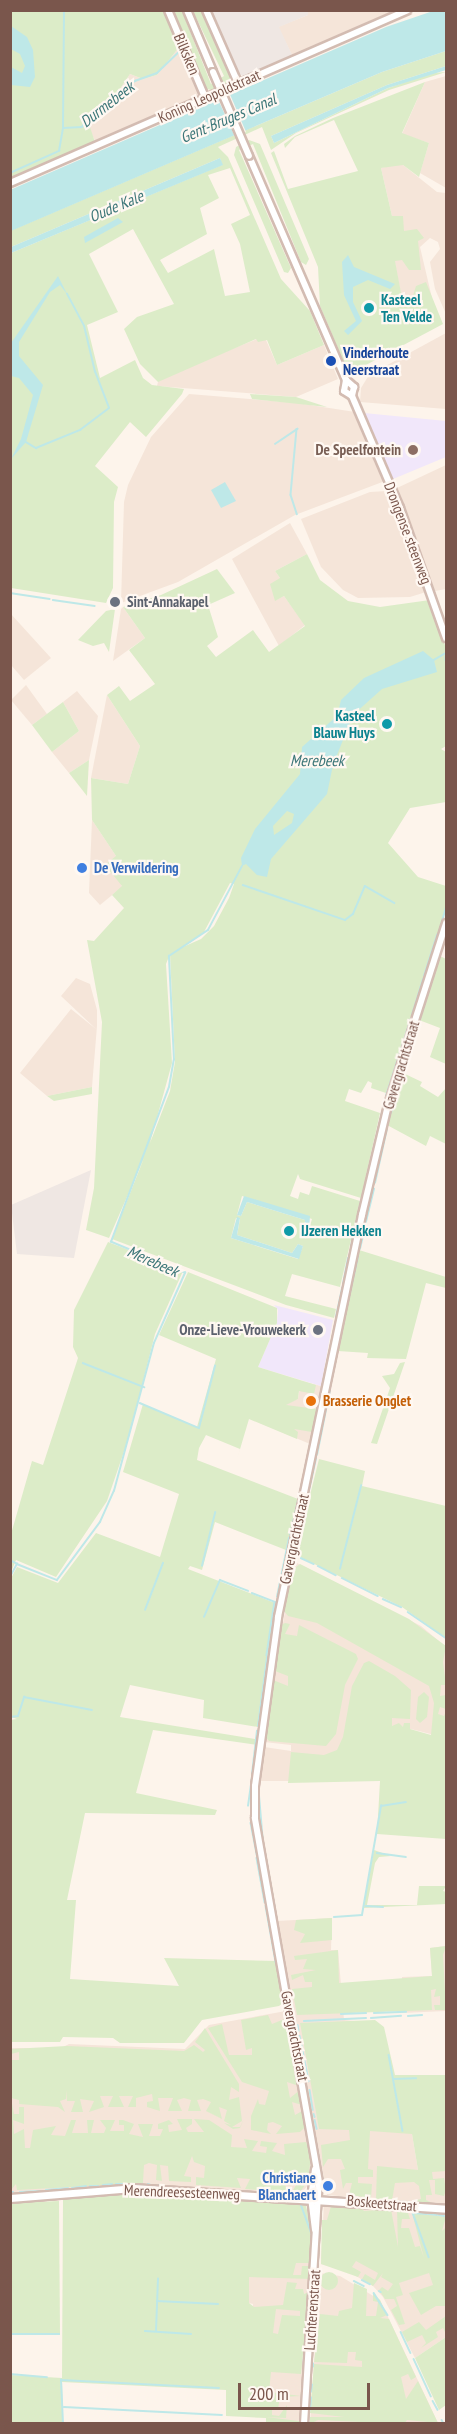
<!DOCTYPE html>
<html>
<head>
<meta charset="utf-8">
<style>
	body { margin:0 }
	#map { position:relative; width:457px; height:2434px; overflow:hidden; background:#fdf4eb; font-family:"PT Sans Narrow",sans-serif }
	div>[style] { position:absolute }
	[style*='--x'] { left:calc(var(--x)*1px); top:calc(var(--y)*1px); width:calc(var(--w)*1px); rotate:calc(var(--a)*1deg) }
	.residential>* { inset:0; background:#f5e5d9 }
	.industrial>* { inset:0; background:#efe7e3 }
	.education>* { inset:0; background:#f1e7fa }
	.green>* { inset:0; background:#dcecc8 }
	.round { border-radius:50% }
	.water>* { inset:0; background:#bee8e8 }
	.pier>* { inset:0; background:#fdf4eb }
	.stream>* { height:1.5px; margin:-0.75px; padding:0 0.75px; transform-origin:0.75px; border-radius:0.75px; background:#bee8e8 }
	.roads { filter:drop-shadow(2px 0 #d3bcb2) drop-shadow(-2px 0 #d3bcb2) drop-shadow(0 2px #d3bcb2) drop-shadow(0 -2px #d3bcb2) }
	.tertiary>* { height:6px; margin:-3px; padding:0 3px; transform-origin:3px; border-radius:3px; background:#fff }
	.secondary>* { height:7px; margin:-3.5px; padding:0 3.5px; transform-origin:3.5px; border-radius:3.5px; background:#fff }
	.bridges { filter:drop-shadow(2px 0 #d3bcb2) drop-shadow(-2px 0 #d3bcb2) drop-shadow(0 2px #d3bcb2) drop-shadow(0 -2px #d3bcb2) }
	.tertiary-bridge>* { height:6px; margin:-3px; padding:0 3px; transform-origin:3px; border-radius:3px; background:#fff }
	.dots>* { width:16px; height:16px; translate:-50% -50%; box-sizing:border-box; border:3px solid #fff8f2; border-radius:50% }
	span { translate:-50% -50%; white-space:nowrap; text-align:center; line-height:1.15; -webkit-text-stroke:4.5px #fff8f2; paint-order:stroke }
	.street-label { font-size:15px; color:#7a564c }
	.culture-label { font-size:15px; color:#0d838f; font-weight:700 }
	.left { translate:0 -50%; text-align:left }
	.right { translate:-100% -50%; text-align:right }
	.transit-label { font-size:15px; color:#164399; font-weight:700 }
	.education-label { font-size:15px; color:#785e54; font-weight:700 }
	.worship-label { font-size:15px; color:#5b616d; font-weight:700 }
	.shop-label { font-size:15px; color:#366cbe; font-weight:700 }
	.food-label { font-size:15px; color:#c56008; font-weight:700 }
	.water-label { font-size:16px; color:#3c7678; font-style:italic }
	.frame { position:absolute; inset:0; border:12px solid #7a564c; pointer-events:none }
	.scale { position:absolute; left:238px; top:2383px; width:132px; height:27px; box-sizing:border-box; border:3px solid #7a564c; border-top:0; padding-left:8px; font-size:18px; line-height:21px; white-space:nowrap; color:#7a564c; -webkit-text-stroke:4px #fff8f2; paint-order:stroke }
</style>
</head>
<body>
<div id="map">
	<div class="residential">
		<i style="clip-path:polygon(308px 11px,401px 11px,293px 57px,278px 27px,308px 15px)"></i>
		<i style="clip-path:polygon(180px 46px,201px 100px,97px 145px,85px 120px,111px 102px,130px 74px,143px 79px,157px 75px)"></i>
		<i style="clip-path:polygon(446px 76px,446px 188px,420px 173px,429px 143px,402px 134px,425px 82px)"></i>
		<i style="clip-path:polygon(394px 165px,403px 165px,437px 192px,446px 193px,446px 314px,435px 289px,430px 262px,440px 249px,438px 242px,430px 238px,420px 247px,432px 298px,403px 304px,391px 243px,392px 216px,381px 168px)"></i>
		<i style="clip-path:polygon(446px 333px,446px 409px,360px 402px,361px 388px,369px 375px)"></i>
		<i style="clip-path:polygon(257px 339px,266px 340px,277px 365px,324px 345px,338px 379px,296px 397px,157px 386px,159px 378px)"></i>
		<i style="clip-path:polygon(189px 394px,297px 403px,355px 412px,385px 481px,295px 515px,178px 582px,121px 603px,124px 502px,128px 485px,151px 437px)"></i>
		<i style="clip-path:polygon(446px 465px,446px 589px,435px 591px,397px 488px)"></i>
		<i style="clip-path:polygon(387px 491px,426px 592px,410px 597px,358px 598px,343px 590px,321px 567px,301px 519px,370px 492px)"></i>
		<i style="clip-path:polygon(290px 523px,307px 554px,275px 571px,280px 578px,276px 600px,284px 596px,305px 625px,279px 646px,232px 559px)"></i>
		<i style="clip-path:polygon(123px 607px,145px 638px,113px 661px,121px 609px)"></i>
		<i style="clip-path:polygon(10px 613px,51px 658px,24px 680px,11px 665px)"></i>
		<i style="clip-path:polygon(26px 685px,47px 714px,32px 725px,11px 700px)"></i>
		<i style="clip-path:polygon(77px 691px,98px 716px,89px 760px,69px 773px,52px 752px,79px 731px,63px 702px)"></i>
		<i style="clip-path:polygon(107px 695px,140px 746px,128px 784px,91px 778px)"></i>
		<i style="clip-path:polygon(92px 820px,116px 856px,122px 887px,100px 905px,89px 893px)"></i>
		<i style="clip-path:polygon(76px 978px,90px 984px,97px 1010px,97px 1026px,92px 1087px,47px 1096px,20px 1073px,71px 1009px,96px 1029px,61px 996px)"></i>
		<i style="clip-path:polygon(301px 1381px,321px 1386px,310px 1444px,248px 1418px,298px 1399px)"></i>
		<i style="clip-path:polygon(293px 1561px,421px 1626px,446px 1647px,446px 1738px,411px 1729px,383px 1730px,380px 1781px,259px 1781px,264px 1747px,291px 1751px,291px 1745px,264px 1742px)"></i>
		<i style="clip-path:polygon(332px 1918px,331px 1950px,338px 1950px,344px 2020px,354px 2021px,412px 2134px,418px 2170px,446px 2171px,446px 2205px,327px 2195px,277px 1921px)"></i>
		<i style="clip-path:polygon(446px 1946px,446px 2011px,402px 2013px,402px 1977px,432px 1976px,430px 1948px)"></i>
		<i style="clip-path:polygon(286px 2011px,312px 2162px,310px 2182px,301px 2194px,132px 2186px,11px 2195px,10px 2048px,61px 2048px,69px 2044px,185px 2049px,209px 2025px)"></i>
		<i style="clip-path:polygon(324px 2202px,446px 2212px,446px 2276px,436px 2305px,446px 2306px,446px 2337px,415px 2358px,383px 2297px,373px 2286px,349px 2272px,321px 2264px)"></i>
		<i style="clip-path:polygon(311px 2242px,299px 2423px,266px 2423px,270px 2372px,251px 2338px,253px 2304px,249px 2303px,249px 2276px)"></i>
		<i style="clip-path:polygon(320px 2273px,340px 2276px,380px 2300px,438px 2423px,310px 2424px)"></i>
	</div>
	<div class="industrial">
		<i style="clip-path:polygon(210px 11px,308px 11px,308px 15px,279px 27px,293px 57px,244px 77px,237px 72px)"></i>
		<i style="clip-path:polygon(91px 1170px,74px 1258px,17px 1254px,11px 1205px)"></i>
	</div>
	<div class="education">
		<i style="clip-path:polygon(364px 413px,446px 421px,446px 457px,393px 479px)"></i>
		<i style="clip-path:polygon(274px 1305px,333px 1320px,321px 1386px,258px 1367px,277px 1323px,278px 1310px)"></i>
	</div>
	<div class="green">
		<i style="clip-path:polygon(11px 11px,165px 11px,180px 46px,157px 75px,143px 79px,130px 74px,111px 102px,87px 118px,95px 142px,11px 179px)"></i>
		<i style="clip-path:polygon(171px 11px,182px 11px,211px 84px,224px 76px,193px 11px,203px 11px,231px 74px,229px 84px,214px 91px,204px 88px)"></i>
		<i style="clip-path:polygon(evenodd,446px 51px,446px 66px,387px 85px,271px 136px,274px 143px,388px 88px,432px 73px,446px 72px,389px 90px,296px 133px,271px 150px,262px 127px,218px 147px,228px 157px,281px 279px,310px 311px,324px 345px,277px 365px,267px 340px,258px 342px,256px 339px,158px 382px,140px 364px,124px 329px,137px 317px,174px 304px,133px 229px,89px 254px,118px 312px,87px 325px,100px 378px,135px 360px,143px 378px,152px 385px,184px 389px,182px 394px,146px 437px,130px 422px,95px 466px,118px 487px,114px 502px,113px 588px,106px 603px,11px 588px,11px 253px,222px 165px,220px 158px,11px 247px,10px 231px,382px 72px,446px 51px,230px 168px,250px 215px,231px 224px,240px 244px,250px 292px,225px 296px,214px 249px,168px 273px,160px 260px,207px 234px,200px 208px,219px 198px,208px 175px,230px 168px)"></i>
		<i style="clip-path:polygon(425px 82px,402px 133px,429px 143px,419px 177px,403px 165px,381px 168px,392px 216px,403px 216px,404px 231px,417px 229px,424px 238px,418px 241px,421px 270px,409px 270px,402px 260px,395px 261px,403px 303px,411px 302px,416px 286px,426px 282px,443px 324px,349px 374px,320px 306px,318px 267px,271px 153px,274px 151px,288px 189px,358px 171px,334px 120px,295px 137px,285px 148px,284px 144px,295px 136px,333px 118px)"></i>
		<i style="clip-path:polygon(249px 140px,260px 144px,309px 259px,306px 265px,301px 262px,253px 144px,239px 150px,291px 268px,288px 273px,284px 272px,234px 155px,236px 147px)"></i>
		<i style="clip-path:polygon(250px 394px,296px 397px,327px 407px,252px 399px)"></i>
		<i style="clip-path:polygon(evenodd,307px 554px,320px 580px,348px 601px,380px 607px,430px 600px,446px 648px,446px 746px,441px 749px,446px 752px,446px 802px,410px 808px,388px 843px,418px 877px,446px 886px,446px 908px,386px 1093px,371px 1088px,372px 1083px,368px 1081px,361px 1093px,349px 1089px,345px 1101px,380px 1113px,361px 1198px,300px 1179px,298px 1174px,290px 1196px,298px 1199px,300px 1192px,309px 1195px,312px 1186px,360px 1201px,340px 1287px,292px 1274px,285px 1296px,336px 1309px,334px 1318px,286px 1305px,112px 1239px,144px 1158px,109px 1238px,86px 1230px,94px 1188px,102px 1022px,87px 940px,94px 941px,124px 908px,112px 895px,122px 886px,105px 865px,116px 856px,92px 820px,91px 778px,128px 784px,140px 746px,107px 695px,119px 686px,130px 701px,155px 684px,129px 650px,145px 638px,123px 607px,161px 595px,217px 569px,235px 593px,208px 605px,218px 637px,207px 646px,216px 657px,253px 630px,269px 652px,305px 626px,284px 596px,275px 601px,270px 584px,280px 578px,275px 571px,307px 554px,230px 883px,234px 884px,229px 898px,214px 926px,201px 939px,183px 947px,204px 932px,230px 883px,307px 554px,170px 954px,175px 1062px,170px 1091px,150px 1143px,172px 1063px,166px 964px,170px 954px,307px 554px,242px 1196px,312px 1219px,309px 1229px,305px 1229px,305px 1220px,247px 1202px,241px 1216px,237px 1215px,242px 1196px,307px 554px,236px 1218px,240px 1219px,237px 1235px,292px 1253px,298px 1244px,303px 1246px,298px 1259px,231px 1238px,236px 1218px)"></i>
		<i style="clip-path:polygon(115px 609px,109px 652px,104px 643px,93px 646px,78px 640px,106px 611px)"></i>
		<i style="clip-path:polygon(63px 702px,79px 731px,52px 752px,32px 725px)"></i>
		<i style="clip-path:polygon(89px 760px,87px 796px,69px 773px)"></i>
		<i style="clip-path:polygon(440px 956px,446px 959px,446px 1064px,430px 1057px,440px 1028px,419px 1020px)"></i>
		<i style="clip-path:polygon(403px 1073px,422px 1082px,420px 1086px,438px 1097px,446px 1088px,446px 1144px,430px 1136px,426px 1146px,387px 1125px)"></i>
		<i style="clip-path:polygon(92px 1087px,92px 1094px,54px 1101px,47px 1096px)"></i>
		<i style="clip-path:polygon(108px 1242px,183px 1271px,155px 1334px,129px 1437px,107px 1501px,56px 1577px,16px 1560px,11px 1572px,11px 1534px,32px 1461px,43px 1465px,78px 1358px,73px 1347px,74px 1310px)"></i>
		<i style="clip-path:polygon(359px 1250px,446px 1277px,446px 1288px,426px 1283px,406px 1359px,367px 1358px,368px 1353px,338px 1351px)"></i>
		<i style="clip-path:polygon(188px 1272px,277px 1308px,277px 1323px,258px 1367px,316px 1385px,314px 1394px,299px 1391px,298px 1399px,286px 1405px,317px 1409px,312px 1432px,294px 1429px,298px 1432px,297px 1439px,249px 1419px,235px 1466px,240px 1449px,206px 1435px,199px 1448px,197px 1460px,298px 1499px,286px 1550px,215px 1522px,202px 1570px,190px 1566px,188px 1569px,275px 1603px,258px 1727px,203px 1718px,204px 1700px,130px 1685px,120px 1717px,255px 1739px,258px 1731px,257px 1745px,153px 1730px,136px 1793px,217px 1810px,215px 1815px,85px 1813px,67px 1900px,76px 1900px,70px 1979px,179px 1986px,164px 1958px,276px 1961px,285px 2001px,279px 2006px,202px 2020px,184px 2043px,120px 2043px,113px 2038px,63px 2037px,60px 2042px,11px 2042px,10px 1720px,17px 1719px,11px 1717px,10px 1580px,17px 1567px,58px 1583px,96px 1533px,160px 1557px,179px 1494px,123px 1472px,143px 1404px,197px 1427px,216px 1359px,159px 1335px)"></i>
		<i style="clip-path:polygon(405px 1362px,377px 1444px,371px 1443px,390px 1388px,382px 1376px,394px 1374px,400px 1363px)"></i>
		<i style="clip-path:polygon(319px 1459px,365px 1471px,362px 1486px,446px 1506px,446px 1638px,402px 1607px,298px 1556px,296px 1551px)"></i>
		<i style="clip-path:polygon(300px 1564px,409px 1619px,446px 1646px,443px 1662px,446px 1685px,441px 1685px,440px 1696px,446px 1695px,446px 1709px,440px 1707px,438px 1714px,444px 1716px,446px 1711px,446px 1839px,377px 1834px,380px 1781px,288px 1783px,291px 1752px,324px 1755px,337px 1750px,343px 1737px,352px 1686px,364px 1663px,369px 1661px,395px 1676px,411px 1690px,410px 1719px,392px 1718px,392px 1726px,399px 1723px,403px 1727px,404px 1723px,410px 1723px,410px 1729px,431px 1735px,434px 1703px,429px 1686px,317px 1623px,288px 1616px,284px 1611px,292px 1570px)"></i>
		<i style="clip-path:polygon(285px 1623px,290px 1624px,285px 1634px,297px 1636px,299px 1625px,356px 1654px,358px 1659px,345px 1685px,336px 1734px,326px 1746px,269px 1741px,266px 1737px,273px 1680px,288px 1686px,288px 1676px,275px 1671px,281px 1625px)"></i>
		<i style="clip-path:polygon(424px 1692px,429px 1697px,427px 1717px,420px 1723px,416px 1719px,418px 1697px)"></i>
		<i style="clip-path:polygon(374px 1850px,391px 1856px,379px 1857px,375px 1863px,367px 1905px,417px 1905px,419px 1886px,446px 1886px,443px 1891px,446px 1892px,446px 1904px,363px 1908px)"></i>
		<i style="clip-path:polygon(332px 1918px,332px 1940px,300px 1943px,305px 1934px,294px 1930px,296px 1920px)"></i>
		<i style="clip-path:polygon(446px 1946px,443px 1955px,446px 2010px,435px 2010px,434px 2005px,440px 2005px,440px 1996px,434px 1997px,436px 1989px,431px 1990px,432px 2010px,297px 2015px,292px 1989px,312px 1987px,312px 1982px,305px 1982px,303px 1975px,292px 1980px,291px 1975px,316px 1970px,303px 1969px,307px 1959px,295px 1960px,294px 1956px,338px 1950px,339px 1983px,432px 1976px,430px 1948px)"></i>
		<i style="clip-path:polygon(268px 2015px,272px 2024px,287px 2018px,299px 2086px,287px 2082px,290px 2098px,300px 2090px,302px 2105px,292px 2102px,295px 2115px,304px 2110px,306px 2126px,300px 2132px,276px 2134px,282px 2126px,273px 2122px,268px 2123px,267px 2130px,271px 2134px,251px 2130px,251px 2116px,258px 2099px,259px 2104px,265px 2105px,269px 2091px,242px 2082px,208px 2028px,222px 2024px,229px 2055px,252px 2055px,252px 2048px,246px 2050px,241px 2020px)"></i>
		<i style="clip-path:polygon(375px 2020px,384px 2027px,395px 2075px,446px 2075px,446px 2171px,432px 2172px,433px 2179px,444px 2178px,446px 2190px,444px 2196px,435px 2194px,435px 2180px,429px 2180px,432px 2195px,426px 2195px,426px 2200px,434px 2204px,412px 2201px,421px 2199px,419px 2186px,414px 2182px,395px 2183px,392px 2201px,376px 2199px,377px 2166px,418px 2170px,412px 2134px,370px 2131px,368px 2169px,373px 2170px,373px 2177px,358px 2177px,358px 2183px,372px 2184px,371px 2198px,349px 2195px,352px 2183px,346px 2183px,343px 2189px,340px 2170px,345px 2169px,341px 2159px,328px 2159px,323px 2167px,321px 2145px,350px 2140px,349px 2130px,319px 2129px,300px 2023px)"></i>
		<i style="clip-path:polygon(205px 2028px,239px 2084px,239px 2092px,231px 2087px,229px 2100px,239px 2097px,242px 2121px,232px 2127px,240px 2127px,244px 2119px,240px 2128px,233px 2129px,224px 2123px,231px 2125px,224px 2121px,227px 2110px,219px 2107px,222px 2119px,206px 2111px,211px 2102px,203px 2099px,197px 2100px,201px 2111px,188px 2111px,191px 2100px,184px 2098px,177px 2100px,182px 2111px,168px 2111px,173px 2098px,158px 2098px,160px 2111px,147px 2107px,147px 2102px,153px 2101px,152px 2094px,136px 2098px,136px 2107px,128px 2107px,133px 2096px,119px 2096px,124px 2107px,108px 2107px,113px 2096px,100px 2096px,104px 2107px,89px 2112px,94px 2101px,80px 2099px,83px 2112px,71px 2112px,75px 2101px,67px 2101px,66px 2090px,66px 2099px,60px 2101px,65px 2112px,58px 2107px,19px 2104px,19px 2100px,11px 2098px,14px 2114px,19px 2114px,19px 2107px,24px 2107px,24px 2124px,13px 2120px,14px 2134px,24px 2129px,25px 2148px,30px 2148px,33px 2130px,56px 2126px,51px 2135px,65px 2136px,71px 2120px,76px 2120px,72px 2133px,88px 2133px,87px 2120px,94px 2120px,91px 2133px,104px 2133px,106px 2128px,100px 2120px,115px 2120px,110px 2131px,124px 2131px,124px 2125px,119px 2125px,119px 2120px,123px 2120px,134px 2124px,129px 2134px,143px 2137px,138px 2124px,153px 2124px,149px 2136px,160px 2136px,163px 2129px,158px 2129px,158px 2124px,169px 2120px,173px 2124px,168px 2125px,169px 2132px,182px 2130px,177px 2119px,192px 2119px,192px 2124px,186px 2128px,188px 2132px,204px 2132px,194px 2119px,209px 2120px,232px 2135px,231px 2147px,247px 2148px,244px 2139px,258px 2141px,252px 2151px,266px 2153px,267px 2147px,260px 2146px,261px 2141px,277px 2143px,272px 2151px,285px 2155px,284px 2144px,306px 2142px,311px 2156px,308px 2181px,300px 2192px,292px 2192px,299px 2180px,284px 2179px,287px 2192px,245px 2189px,250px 2179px,237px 2178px,241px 2188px,196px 2185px,196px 2177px,204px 2178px,205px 2166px,194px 2162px,192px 2156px,184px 2176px,191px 2177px,191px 2182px,169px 2181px,168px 2166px,160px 2165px,162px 2181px,156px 2180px,157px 2165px,149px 2163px,144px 2165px,143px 2183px,17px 2190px,16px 2184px,11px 2190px,11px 2060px,19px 2060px,19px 2052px,11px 2054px,11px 2049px,67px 2046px,184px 2051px,194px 2045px,203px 2052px,205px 2050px,195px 2042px)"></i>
		<i style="clip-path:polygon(evenodd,140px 2192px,296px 2201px,306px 2206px,311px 2227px,311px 2263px,296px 2263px,293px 2275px,301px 2275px,302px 2266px,311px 2266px,311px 2279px,249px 2277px,249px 2303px,254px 2307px,283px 2305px,287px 2282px,297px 2283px,295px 2289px,303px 2289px,304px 2294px,309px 2292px,301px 2374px,271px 2372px,269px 2392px,301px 2396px,280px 2397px,278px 2409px,272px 2409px,272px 2415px,279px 2416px,287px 2405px,286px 2418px,266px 2417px,299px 2421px,299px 2423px,266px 2423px,266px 2418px,226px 2416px,226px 2390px,62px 2382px,63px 2423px,11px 2423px,10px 2375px,62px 2378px,63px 2199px,140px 2192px,276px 2309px,300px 2311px,300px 2316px,282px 2315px,278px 2334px,273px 2333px,276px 2309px)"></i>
		<i style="clip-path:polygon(59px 2201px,60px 2335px,11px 2335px,11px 2203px)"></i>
		<i style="clip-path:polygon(332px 2203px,360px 2206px,364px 2211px,391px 2209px,398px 2247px,397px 2209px,407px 2210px,410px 2219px,402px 2219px,401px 2228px,409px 2228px,415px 2247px,420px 2246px,424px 2258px,412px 2213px,446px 2217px,442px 2231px,446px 2227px,446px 2306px,436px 2306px,421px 2315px,409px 2293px,433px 2285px,429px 2273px,399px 2283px,403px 2295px,396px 2297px,405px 2324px,399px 2325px,391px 2310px,397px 2306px,394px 2299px,385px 2299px,379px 2290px,382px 2287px,388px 2291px,393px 2284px,381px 2277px,383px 2273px,373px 2286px,362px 2279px,365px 2274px,375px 2280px,378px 2273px,356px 2261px,352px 2267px,361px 2272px,358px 2277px,321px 2264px,322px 2220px,327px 2220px)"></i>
		<i class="round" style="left:320px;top:2272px;width:18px;height:18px"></i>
		<i style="clip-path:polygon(354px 2283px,367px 2289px,366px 2316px,376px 2316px,378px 2302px,373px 2301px,373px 2293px,380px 2300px,387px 2315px,380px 2318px,389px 2319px,416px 2377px,411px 2380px,408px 2374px,401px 2377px,406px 2399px,418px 2381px,438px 2423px,407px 2420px,404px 2424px,318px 2420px,310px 2424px,310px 2417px,344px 2417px,310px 2413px,314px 2364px,362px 2367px,362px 2361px,355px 2360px,356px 2352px,348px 2352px,347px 2363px,314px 2362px,320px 2314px,338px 2316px,339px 2311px,352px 2308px)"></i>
		<i style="clip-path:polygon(446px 2316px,446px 2334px,443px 2328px,436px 2332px,438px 2337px,421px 2348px,426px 2343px,422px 2335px,407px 2342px,402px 2332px,419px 2322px,426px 2330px)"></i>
		<i style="clip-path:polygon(446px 2337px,446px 2405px,439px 2410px,415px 2358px)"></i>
	</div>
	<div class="water">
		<i style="clip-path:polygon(433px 11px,446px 11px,446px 51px,382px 72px,11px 231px,10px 190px,386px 27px)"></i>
		<i style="clip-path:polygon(11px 26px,27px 37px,33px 50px,35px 77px,30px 87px,11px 85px,11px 67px,22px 73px,25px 66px,20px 54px,11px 49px)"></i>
		<i style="clip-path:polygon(446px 66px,446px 70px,388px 88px,274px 143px,271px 136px,387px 85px)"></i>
		<i style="clip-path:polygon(220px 158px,223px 165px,11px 253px,11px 247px)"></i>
		<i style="clip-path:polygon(118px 218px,123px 222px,85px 243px,84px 237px)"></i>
		<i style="clip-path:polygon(348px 255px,354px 267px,395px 284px,390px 289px,368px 280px,353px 287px,353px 302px,362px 321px,348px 335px,344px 331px,356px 321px,344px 295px,342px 262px)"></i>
		<i style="clip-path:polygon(58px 276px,67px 294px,60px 285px,50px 292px,19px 342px,19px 356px,43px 385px,26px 442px,11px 459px,21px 439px,33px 395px,19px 378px,11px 376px,11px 343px)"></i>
		<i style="clip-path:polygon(225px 482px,236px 501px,221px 508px,211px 490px)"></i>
		<i style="clip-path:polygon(evenodd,423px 651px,434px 660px,437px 672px,382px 689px,353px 715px,333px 765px,327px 794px,271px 859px,267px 877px,257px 875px,246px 864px,242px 866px,241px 858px,255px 829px,300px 774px,302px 747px,337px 716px,341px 700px,364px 678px,423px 651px,287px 811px,294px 814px,292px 823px,274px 835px,273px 826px,287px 811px)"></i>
		<i style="clip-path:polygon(244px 1196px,310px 1216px,309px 1229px,305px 1229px,305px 1220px,247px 1202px,241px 1216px,237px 1215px)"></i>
		<i style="clip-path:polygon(237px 1217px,240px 1218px,237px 1235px,292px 1253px,298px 1244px,303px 1246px,299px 1259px,231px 1238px)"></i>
	</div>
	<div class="pier">
		<i style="clip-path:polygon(229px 92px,246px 132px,235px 137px,217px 97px)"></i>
	</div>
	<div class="stream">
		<i style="--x:63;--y:127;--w:117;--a:-89.5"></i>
		<i style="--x:10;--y:173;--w:54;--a:-24.2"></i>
		<i style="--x:59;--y:151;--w:23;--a:-80"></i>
		<i style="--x:63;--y:128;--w:19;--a:-3"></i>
		<i style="--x:82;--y:127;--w:19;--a:-55"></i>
		<i style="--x:93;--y:111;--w:52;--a:-35.5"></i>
		<i style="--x:135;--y:81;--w:23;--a:-20"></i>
		<i style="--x:157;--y:73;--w:33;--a:-44"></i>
		<i style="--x:26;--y:442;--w:12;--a:31"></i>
		<i style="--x:36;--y:448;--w:48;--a:-22.2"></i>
		<i style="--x:80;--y:430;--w:36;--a:-37"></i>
		<i style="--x:109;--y:408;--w:39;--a:-111"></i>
		<i style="--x:95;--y:372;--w:47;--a:-103.4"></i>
		<i style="--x:84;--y:326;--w:36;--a:-118"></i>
		<i style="--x:275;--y:444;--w:27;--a:-34"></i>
		<i style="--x:297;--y:429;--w:66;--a:95.2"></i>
		<i style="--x:291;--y:495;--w:20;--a:72"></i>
		<i style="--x:10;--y:586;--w:1;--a:45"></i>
		<i style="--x:10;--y:593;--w:40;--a:8.5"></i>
		<i style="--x:53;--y:600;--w:42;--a:8.1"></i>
		<i style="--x:446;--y:657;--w:3;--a:90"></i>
		<i style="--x:434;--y:660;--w:12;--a:-31"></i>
		<i style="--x:243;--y:885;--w:108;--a:18.9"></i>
		<i style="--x:345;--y:920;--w:10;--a:-37"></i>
		<i style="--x:353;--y:914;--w:30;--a:-67"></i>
		<i style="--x:365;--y:886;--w:34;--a:30"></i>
		<i style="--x:439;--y:932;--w:25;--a:-74"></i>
		<i style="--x:424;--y:976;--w:43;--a:-72.4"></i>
		<i style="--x:412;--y:1015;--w:37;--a:-73"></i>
		<i style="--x:401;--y:1049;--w:32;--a:-72"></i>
		<i style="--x:410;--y:1051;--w:94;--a:-72.7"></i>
		<i style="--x:403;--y:1070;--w:17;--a:-69"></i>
		<i style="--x:386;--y:1096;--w:46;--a:-72.3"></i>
		<i style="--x:383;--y:1109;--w:10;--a:-73"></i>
		<i style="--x:391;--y:1113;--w:42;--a:-73.3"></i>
		<i style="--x:375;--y:1183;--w:55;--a:-77.5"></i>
		<i style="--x:363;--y:1195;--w:84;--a:-77"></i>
		<i style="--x:364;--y:1230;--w:42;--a:-76.3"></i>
		<i style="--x:354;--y:1234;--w:33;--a:-78"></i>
		<i style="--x:351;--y:1247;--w:10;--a:-79"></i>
		<i style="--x:360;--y:1249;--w:17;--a:-77"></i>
		<i style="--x:343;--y:1284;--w:26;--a:-79"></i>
		<i style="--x:336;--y:1317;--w:30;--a:-78"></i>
		<i style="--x:341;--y:1333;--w:78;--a:-77.4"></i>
		<i style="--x:83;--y:1363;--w:66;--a:21.5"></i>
		<i style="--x:140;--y:1403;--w:64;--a:23"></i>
		<i style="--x:199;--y:1428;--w:64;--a:-75.5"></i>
		<i style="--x:317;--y:1455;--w:66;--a:-78.7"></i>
		<i style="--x:290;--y:1535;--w:88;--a:-76.9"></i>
		<i style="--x:296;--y:1549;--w:92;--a:-77.5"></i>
		<i style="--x:301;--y:1558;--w:14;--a:25"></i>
		<i style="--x:10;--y:1560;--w:7;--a:27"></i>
		<i style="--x:202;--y:1566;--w:55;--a:-76.2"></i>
		<i style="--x:318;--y:1566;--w:20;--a:27"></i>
		<i style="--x:340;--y:1569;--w:86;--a:-75.8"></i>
		<i style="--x:10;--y:1577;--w:15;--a:-62"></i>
		<i style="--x:17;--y:1564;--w:43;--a:21.8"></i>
		<i style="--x:57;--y:1580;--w:72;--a:-53.4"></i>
		<i style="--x:100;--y:1522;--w:34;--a:-66"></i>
		<i style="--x:114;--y:1491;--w:153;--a:-74.9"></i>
		<i style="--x:154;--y:1343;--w:77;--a:-66.1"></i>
		<i style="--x:185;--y:1273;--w:80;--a:-157.3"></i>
		<i style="--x:111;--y:1242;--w:165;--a:-69.5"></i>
		<i style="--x:169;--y:1087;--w:27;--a:-80"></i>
		<i style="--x:174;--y:1060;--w:104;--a:-92.8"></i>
		<i style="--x:169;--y:956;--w:47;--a:-33.7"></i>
		<i style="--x:208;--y:930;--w:72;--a:-62"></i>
		<i style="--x:342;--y:1578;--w:40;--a:26.6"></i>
		<i style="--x:252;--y:1593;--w:25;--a:21"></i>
		<i style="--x:275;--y:1602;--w:54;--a:98.6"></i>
		<i style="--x:277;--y:1597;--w:60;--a:-78.5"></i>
		<i style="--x:383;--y:1599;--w:20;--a:24"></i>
		<i style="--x:145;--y:1610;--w:50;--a:-69"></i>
		<i style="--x:408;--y:1612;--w:46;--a:34.4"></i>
		<i style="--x:204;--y:1617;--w:40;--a:-66.6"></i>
		<i style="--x:220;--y:1580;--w:30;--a:21"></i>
		<i style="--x:10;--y:1717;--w:8;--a:-7"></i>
		<i style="--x:18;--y:1716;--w:20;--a:-72"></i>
		<i style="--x:24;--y:1697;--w:69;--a:10.8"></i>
		<i style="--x:258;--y:1726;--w:69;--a:-82.5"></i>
		<i style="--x:252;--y:1774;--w:43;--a:-83.4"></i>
		<i style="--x:259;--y:1790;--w:48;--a:85.2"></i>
		<i style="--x:248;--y:1806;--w:28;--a:-82"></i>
		<i style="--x:251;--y:1823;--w:33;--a:79"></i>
		<i style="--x:264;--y:1845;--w:74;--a:79.9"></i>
		<i style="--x:377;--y:1853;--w:29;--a:8"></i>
		<i style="--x:257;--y:1858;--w:45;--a:79.7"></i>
		<i style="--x:266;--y:1906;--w:57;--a:79.9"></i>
		<i style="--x:366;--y:1906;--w:17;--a:3"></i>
		<i style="--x:334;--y:1917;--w:28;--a:-4"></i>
		<i style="--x:362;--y:1915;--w:111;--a:-80.1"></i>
		<i style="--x:381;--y:1806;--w:25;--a:-9"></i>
		<i style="--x:278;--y:1969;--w:33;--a:79"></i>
		<i style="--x:374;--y:2013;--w:32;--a:-2"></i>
		<i style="--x:341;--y:2014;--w:25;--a:-2"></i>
		<i style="--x:408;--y:2016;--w:14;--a:-4"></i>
		<i style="--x:371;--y:2018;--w:30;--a:-4"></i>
		<i style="--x:304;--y:2021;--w:62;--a:-2.8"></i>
		<i style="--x:298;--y:2025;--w:6;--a:81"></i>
		<i style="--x:300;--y:2036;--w:46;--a:78.7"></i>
		<i style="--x:389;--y:2055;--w:77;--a:79.6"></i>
		<i style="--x:393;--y:2079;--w:23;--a:-2"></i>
		<i style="--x:310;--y:2090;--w:20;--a:81"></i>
		<i style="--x:314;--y:2114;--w:3;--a:72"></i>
		<i style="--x:315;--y:2120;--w:9;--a:77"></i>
		<i style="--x:116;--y:2184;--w:11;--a:0"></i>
		<i style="--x:148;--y:2184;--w:3;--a:18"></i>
		<i style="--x:103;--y:2185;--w:9;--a:-6"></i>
		<i style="--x:159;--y:2185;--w:4;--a:14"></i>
		<i style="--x:90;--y:2186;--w:8;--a:0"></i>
		<i style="--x:171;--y:2187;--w:19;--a:3"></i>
		<i style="--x:72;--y:2188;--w:14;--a:-8"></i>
		<i style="--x:195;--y:2188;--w:7;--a:8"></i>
		<i style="--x:46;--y:2190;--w:22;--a:-5"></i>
		<i style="--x:10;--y:2192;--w:3;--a:0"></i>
		<i style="--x:20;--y:2192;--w:20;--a:-3"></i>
		<i style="--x:64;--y:2198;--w:30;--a:-6"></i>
		<i style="--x:54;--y:2199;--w:4;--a:0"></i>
		<i style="--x:13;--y:2201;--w:38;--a:-3"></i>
		<i style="--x:301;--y:2204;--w:32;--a:70"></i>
		<i style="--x:412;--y:2210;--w:50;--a:70.1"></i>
		<i style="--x:413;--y:2213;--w:14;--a:4"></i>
		<i style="--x:429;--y:2214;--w:8;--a:7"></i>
		<i style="--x:439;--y:2215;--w:5;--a:11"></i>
		<i style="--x:362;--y:2280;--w:9;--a:27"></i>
		<i style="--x:354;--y:2281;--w:11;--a:27"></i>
		<i style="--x:379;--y:2291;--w:2;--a:27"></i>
		<i style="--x:374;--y:2293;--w:26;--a:58"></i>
		<i style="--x:157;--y:2301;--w:61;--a:2.8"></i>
		<i style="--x:145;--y:2331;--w:46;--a:3.7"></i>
		<i style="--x:156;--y:2331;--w:52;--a:-87.8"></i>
		<i style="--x:401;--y:2332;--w:23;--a:65"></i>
		<i style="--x:10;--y:2334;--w:49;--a:0"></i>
		<i style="--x:305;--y:2354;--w:17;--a:-87"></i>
		<i style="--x:414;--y:2359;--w:41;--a:65.3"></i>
		<i style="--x:313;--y:2367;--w:3;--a:-90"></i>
		<i style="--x:10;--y:2374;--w:37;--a:5"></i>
		<i style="--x:303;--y:2376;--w:19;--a:-87"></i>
		<i style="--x:303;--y:2384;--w:5;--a:-90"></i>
		<i style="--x:302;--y:2391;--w:4;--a:-76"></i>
		<i style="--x:311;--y:2392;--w:7;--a:-82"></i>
		<i style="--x:433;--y:2401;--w:10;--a:61"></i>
		<i style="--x:64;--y:2407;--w:158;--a:2.9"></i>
		<i style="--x:310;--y:2410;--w:12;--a:-85"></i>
		<i style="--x:442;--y:2420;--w:4;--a:63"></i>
		<i style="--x:63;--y:2424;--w:44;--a:-92.6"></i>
		<i style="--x:61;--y:2380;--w:158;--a:2.9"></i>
		<i style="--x:309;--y:2424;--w:1;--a:-90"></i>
	</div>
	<div class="roads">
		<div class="tertiary">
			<i style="--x:168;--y:10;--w:95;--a:67"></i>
			<i style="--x:187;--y:10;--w:67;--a:67.2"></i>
			<i style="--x:206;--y:10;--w:80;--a:66.3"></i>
			<i style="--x:249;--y:156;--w:244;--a:66.6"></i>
			<i style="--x:346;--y:380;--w:11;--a:100"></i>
			<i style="--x:344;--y:391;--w:9;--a:32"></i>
			<i style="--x:10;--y:183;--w:433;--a:-23.5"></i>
			<i style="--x:346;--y:380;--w:11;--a:41"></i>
			<i style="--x:354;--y:387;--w:9;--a:103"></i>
			<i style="--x:352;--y:396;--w:122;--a:66.8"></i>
			<i style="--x:400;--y:508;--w:138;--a:70.5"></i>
			<i style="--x:315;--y:2230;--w:32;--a:-97"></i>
			<i style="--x:311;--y:2198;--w:29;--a:-82"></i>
			<i style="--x:304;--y:2424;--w:242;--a:-86.5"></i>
			<i style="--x:319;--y:2182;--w:370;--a:-100"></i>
			<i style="--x:255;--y:1818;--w:32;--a:-90"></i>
			<i style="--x:255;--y:1786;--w:171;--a:-82.2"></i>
			<i style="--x:278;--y:1617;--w:411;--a:-78.2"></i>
			<i style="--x:362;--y:1215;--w:113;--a:-76.7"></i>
			<i style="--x:388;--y:1105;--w:191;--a:-72.3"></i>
		</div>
		<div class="secondary">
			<i style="--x:10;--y:2198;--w:123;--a:-4.6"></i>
			<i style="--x:133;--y:2188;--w:314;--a:3.8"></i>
		</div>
	</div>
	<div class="bridges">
		<div class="tertiary-bridge">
			<i style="--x:213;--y:72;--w:91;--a:66.8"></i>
		</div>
	</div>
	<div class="dots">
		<i style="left:369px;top:308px;background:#0f9aa8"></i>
		<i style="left:331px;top:361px;background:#1a4fb4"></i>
		<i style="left:413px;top:450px;background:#8d6e63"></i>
		<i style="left:115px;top:602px;background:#6b7280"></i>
		<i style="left:387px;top:724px;background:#0f9aa8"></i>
		<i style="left:82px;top:868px;background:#3f7fe0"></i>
		<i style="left:289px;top:1231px;background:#0f9aa8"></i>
		<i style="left:318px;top:1330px;background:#6b7280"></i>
		<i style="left:311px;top:1401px;background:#e8710a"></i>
		<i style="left:328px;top:2186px;background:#3f7fe0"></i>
	</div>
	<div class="street-label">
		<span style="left:187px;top:54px;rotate:67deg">Bilksken</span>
		<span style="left:209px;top:96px;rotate:-24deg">Koning Leopoldstraat</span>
		<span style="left:408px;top:533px;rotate:69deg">Drongense steenweg</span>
		<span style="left:401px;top:1065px;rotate:-73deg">Gavergrachtstraat</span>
		<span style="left:294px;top:1539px;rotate:-78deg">Gavergrachtstraat</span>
		<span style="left:295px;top:2036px;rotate:79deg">Gavergrachtstraat</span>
		<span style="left:182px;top:2192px;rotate:2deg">Merendreesesteenweg</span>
		<span style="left:382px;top:2203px;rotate:5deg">Boskeetstraat</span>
		<span style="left:312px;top:2310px;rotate:-86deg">Luchterenstraat</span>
	</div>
	<div class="culture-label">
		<span class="left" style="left:381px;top:308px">Kasteel<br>Ten Velde</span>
		<span class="right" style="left:375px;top:724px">Kasteel<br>Blauw Huys</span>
		<span class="left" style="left:301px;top:1231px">IJzeren Hekken</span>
	</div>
	<div class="transit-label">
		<span class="left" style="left:343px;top:361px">Vinderhoute<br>Neerstraat</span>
	</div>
	<div class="education-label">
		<span class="right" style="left:401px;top:450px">De Speelfontein</span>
	</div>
	<div class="worship-label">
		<span class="left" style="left:127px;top:602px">Sint-Annakapel</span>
		<span class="right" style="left:306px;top:1330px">Onze-Lieve-Vrouwekerk</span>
	</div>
	<div class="shop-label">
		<span class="left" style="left:94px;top:868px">De Verwildering</span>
		<span class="right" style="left:316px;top:2186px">Christiane<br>Blanchaert</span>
	</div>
	<div class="food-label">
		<span class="left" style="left:323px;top:1401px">Brasserie Onglet</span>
	</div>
	<div class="water-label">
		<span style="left:107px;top:104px;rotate:-38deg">Durmebeek</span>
		<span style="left:228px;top:118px;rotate:-23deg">Gent-Bruges Canal</span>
		<span style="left:116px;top:206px;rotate:-23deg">Oude Kale</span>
		<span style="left:317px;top:760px">Merebeek</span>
		<span style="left:153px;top:1261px;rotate:24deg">Merebeek</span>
	</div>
	<div class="frame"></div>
	<div class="scale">200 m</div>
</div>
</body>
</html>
